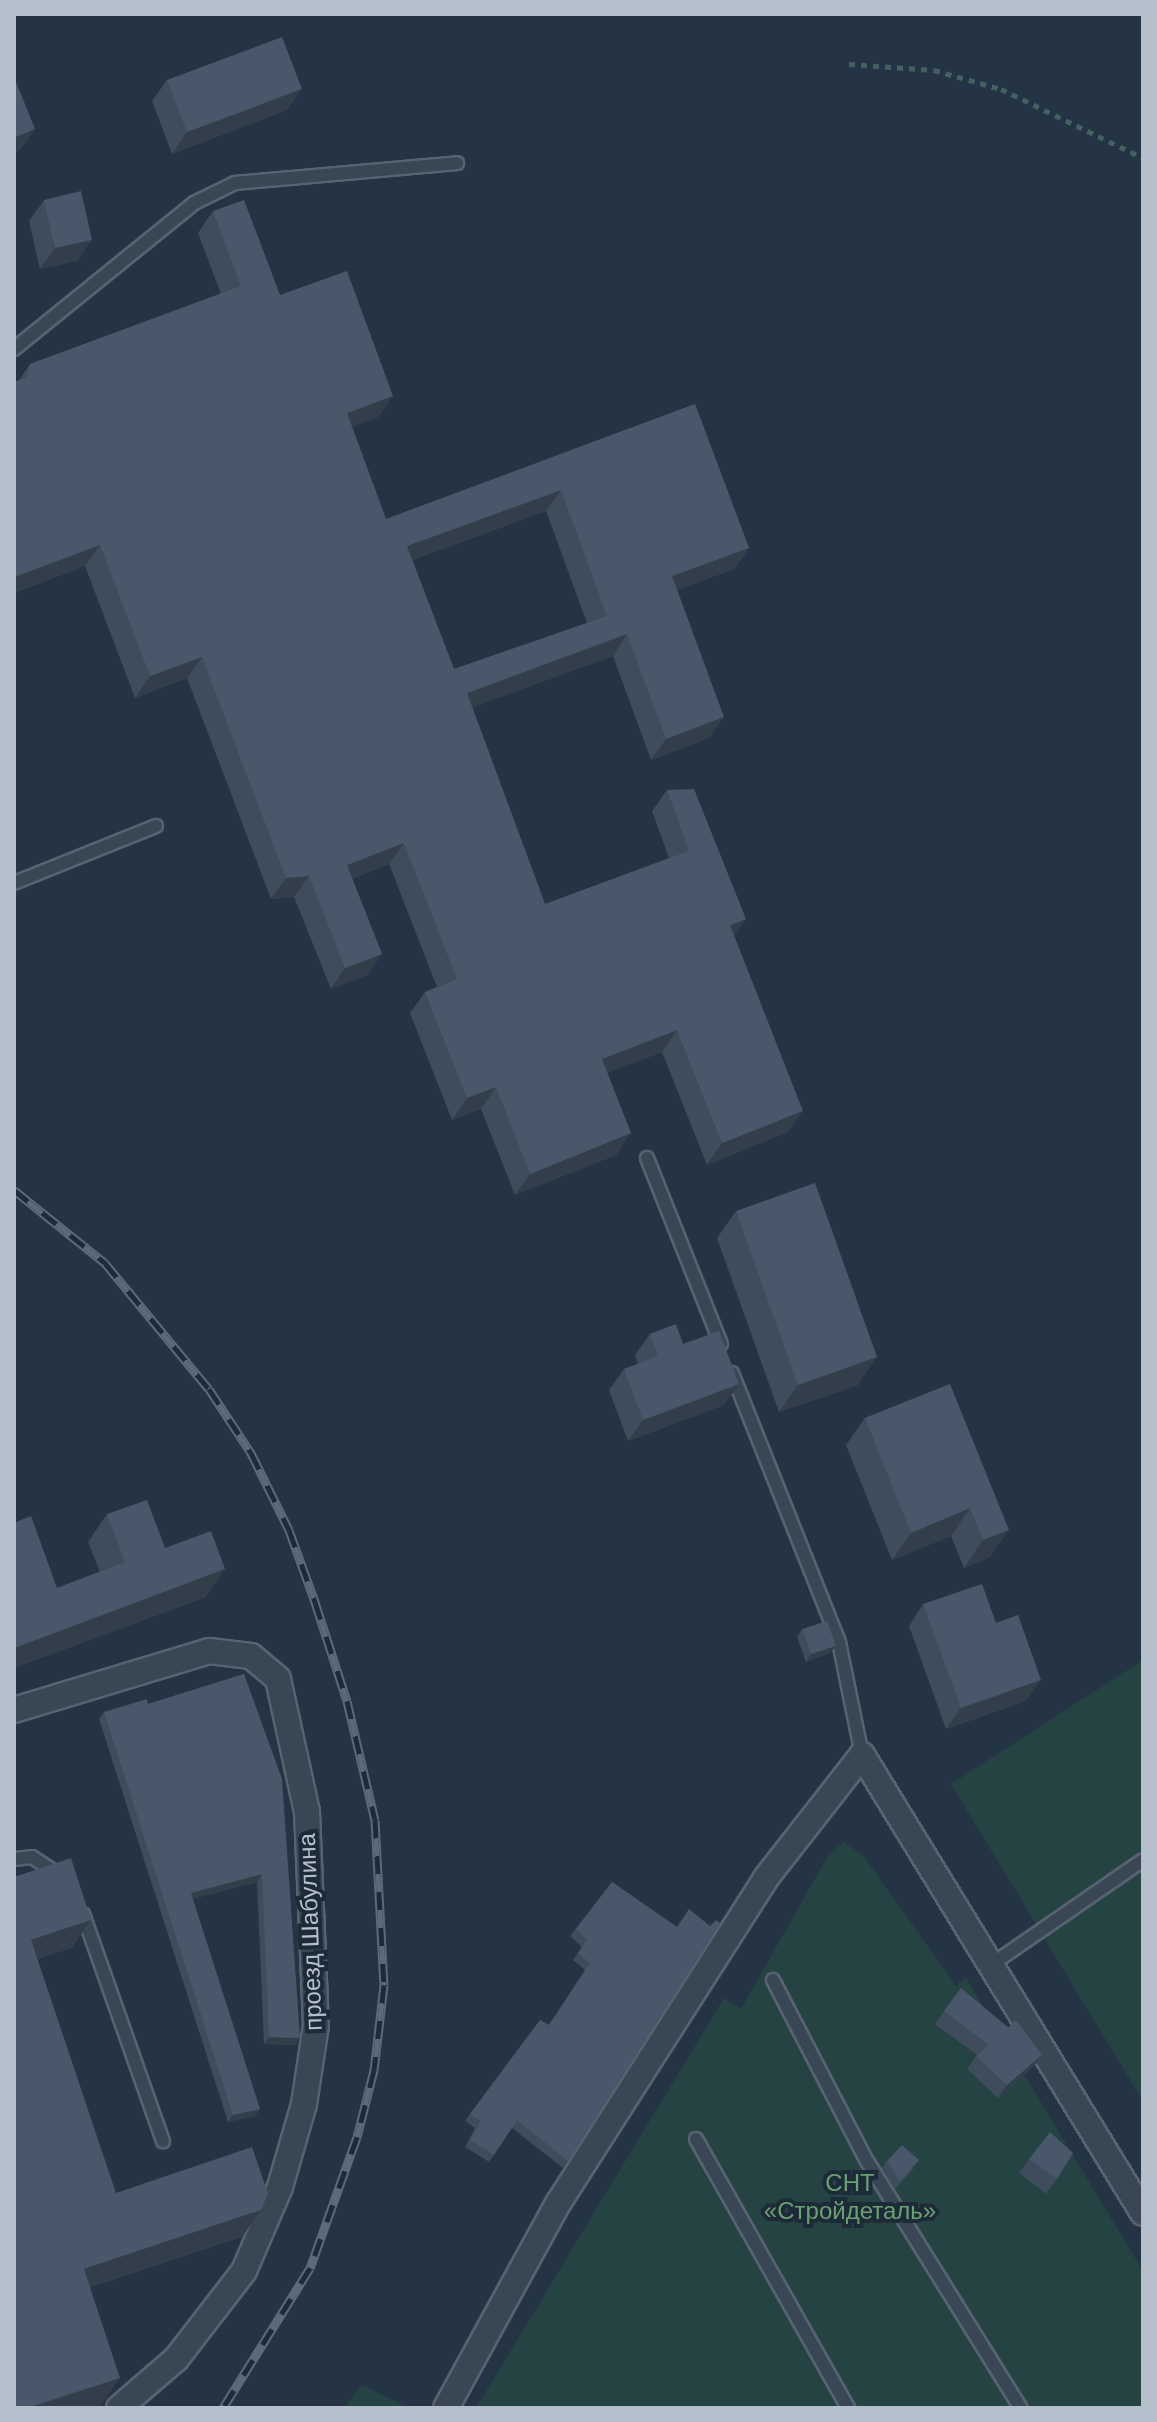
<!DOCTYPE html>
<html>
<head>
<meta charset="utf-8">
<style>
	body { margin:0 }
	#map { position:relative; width:1157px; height:2422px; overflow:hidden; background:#243444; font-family:Helvetica,sans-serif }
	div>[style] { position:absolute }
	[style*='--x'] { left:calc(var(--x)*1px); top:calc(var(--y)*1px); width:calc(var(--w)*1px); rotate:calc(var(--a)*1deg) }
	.green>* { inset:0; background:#264344 }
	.path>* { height:5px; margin-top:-2.5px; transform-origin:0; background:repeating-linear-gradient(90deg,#456061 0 6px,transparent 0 12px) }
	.roads { filter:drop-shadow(2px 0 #576370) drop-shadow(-2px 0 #576370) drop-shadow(0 2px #576370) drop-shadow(0 -2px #576370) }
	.service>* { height:12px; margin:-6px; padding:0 6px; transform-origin:6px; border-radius:6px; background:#394653 }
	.minor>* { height:24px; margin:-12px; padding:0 12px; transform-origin:12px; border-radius:12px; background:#394653 }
	.rail>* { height:9px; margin-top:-4.5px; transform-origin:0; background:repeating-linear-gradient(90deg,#1d2b38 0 18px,#5a6a7a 0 36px); box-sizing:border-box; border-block:2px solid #5a6a7a }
	.wall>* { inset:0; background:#3e4c5b }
	.shaded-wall>* { inset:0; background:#323e4a }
	.building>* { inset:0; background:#48586a }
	span { translate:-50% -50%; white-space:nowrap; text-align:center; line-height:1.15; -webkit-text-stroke:8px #1d2b38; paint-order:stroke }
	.street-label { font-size:24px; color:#b6c0cd }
	.park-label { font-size:24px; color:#6ba073 }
	.frame { position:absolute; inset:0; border:16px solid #b6c0cd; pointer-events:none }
</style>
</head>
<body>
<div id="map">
	<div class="green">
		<i style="clip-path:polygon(1143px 1660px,1143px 2101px,951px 1784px)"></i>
		<i style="clip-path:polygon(844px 1842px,864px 1857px,956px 1986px,966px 1978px,1143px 2271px,1143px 2408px,476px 2408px,724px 1998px,741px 2009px,829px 1854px)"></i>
		<i style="clip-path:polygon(362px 2385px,409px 2408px,344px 2408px)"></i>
	</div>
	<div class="path">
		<i style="--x:849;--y:64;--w:85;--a:4"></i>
		<i style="--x:934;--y:70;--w:70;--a:15.8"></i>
		<i style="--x:1001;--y:89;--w:158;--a:25.9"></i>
	</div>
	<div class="roads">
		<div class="service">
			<i style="--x:14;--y:349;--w:232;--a:-39"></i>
			<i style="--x:194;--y:203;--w:46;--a:-26"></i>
			<i style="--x:235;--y:183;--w:223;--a:-5.1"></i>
			<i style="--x:14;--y:883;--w:153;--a:-21.9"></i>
			<i style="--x:647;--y:1158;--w:200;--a:68.3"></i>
			<i style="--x:732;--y:1373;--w:289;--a:68.3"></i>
			<i style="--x:839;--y:1642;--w:115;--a:78.5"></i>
			<i style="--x:14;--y:1859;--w:18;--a:-6"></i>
			<i style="--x:32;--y:1857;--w:33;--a:33"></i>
			<i style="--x:83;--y:1914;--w:241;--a:70.6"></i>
			<i style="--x:991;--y:1965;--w:185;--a:-34.6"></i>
			<i style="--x:773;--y:1980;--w:204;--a:62.6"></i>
			<i style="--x:867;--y:2161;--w:291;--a:58.1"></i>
			<i style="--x:696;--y:2139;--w:309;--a:60.5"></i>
		</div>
		<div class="minor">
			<i style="--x:14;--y:1710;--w:204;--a:-16.8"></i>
			<i style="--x:209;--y:1651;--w:42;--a:6.8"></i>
			<i style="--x:251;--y:1656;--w:35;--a:40"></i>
			<i style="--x:278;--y:1679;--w:136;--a:77.7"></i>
			<i style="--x:307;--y:1812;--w:213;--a:87.6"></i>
			<i style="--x:316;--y:2025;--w:80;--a:98.6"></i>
			<i style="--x:304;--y:2104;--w:86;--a:106.1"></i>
			<i style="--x:280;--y:2187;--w:91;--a:113.2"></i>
			<i style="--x:244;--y:2271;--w:111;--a:127.7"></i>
			<i style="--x:176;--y:2359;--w:75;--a:139.3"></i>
			<i style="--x:446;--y:2408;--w:235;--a:-61.3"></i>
			<i style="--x:559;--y:2202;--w:384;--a:-57.4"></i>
			<i style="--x:766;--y:1878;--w:156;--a:-52"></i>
			<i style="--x:862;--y:1755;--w:537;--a:58.47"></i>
		</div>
	</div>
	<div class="rail">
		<i style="--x:14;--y:1190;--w:117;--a:38.7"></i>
		<i style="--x:105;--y:1263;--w:163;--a:50.5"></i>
		<i style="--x:209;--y:1389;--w:77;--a:56.7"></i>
		<i style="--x:251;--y:1453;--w:86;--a:63.7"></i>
		<i style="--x:289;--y:1530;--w:77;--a:70.1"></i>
		<i style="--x:315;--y:1602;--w:104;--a:72.1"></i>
		<i style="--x:347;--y:1701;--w:122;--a:76.8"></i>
		<i style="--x:375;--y:1820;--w:165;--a:86.9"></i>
		<i style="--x:384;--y:1985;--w:86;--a:96.7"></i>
		<i style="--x:374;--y:2070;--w:69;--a:104.2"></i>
		<i style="--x:357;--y:2137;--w:139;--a:109.7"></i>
		<i style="--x:310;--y:2268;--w:165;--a:121.9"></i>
	</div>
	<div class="wall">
		<i style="clip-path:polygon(167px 80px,287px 110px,172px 154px,152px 101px)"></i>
		<i style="clip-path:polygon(44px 200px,77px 261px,40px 269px,29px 221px)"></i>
		<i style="clip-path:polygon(evenodd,213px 211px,378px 417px,352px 427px,386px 519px,695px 404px,749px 548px,734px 569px,677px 590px,709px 738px,651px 760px,613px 656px,472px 707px,545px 904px,669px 858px,652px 811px,667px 790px,746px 919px,734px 936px,788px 1132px,707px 1165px,662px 1052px,607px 1073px,631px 1133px,616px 1155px,515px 1195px,481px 1109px,452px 1120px,410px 1013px,425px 992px,437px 987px,389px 864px,352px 879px,382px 954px,367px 975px,331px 989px,294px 897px,271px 899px,187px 678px,135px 698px,85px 566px,14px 593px,14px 382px,19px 380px,30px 364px,221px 294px,198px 233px,213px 211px,546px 511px,587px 623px,454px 669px,412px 560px,546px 511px)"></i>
		<i style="clip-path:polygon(736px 1211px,858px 1385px,779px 1412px,717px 1238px)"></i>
		<i style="clip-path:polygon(650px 1334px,683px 1344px,724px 1405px,628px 1441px,609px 1390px,624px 1369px,638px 1364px,635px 1355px)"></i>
		<i style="clip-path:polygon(950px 1384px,990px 1557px,964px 1568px,951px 1536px,892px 1560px,846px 1445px,865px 1418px)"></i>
		<i style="clip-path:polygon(107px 1514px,165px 1548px,206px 1597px,14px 1668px,14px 1523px,57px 1588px,100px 1572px,88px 1542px)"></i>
		<i style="clip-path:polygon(923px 1604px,1026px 1701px,946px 1729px,909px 1626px)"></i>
		<i style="clip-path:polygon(802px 1629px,830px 1653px,806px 1662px,797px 1637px)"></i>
		<i style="clip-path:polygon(244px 1674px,300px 2038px,295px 2045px,264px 2044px,257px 1882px,192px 1899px,260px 2109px,255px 2116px,228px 2122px,99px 1719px,104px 1712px,148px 1704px)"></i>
		<i style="clip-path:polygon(612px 1882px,677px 1927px,710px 1926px,720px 1923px,563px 2168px,512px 2128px,489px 2162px,465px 2147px,475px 2128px,465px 2121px,540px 2020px,549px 2025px,585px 1970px,573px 1960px,582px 1947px,570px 1936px)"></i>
		<i style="clip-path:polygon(961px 1988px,1042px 2055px,1033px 2067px,998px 2098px,967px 2069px,977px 2055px,935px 2024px)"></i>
		<i style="clip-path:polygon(1029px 2159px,1057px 2179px,1046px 2194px,1019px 2173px)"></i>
		<i style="clip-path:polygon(887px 2161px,914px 2168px,895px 2189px,882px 2168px)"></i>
	</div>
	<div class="shaded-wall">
		<i style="clip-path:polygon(302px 89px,287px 110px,172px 154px,187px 132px)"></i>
		<i style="clip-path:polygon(35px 129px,20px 150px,14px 153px,14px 138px)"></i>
		<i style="clip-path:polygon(92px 240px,77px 261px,40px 269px,55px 248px)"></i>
		<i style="clip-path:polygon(393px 396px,378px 417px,332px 434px,347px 413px)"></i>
		<i style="clip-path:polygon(561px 490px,546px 511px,392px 568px,407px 546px)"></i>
		<i style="clip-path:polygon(100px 545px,85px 566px,14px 593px,14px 577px)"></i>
		<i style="clip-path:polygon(749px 548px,734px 569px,657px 597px,672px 576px)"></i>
		<i style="clip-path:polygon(627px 634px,613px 656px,452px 715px,467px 693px)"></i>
		<i style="clip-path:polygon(202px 657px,187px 678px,135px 698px,150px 676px)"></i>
		<i style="clip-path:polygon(724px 717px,709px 738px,651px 760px,666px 739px)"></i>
		<i style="clip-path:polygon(404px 843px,389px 864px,332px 887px,347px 865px)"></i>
		<i style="clip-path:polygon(309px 876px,294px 897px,271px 899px,286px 878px)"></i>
		<i style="clip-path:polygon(746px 919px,731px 941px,730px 925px)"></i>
		<i style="clip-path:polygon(382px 954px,367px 975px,331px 989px,345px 968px)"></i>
		<i style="clip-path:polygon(677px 1030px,662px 1052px,587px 1081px,602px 1059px)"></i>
		<i style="clip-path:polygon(496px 1087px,481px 1109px,452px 1120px,467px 1098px)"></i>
		<i style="clip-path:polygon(803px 1111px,788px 1132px,707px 1165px,722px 1143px)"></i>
		<i style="clip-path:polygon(631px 1133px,616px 1155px,515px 1195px,530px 1174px)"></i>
		<i style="clip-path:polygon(877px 1357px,858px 1385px,779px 1412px,798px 1385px)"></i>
		<i style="clip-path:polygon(739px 1384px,724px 1405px,628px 1441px,643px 1420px)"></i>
		<i style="clip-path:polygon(970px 1508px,951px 1536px,892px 1560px,911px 1533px)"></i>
		<i style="clip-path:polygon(1009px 1530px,990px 1557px,964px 1568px,983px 1540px)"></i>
		<i style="clip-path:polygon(225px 1569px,206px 1597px,14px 1668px,14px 1648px)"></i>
		<i style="clip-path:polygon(836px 1646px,830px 1653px,806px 1662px,811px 1654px)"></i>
		<i style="clip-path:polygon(1041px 1680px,1026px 1701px,946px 1729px,961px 1708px)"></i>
		<i style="clip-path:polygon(262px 1874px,257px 1882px,186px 1901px,191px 1893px)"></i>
		<i style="clip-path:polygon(91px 1920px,72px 1948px,14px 1967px,31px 1940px)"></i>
		<i style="clip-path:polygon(269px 2037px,300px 2038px,295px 2045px,264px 2044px)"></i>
		<i style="clip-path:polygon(1042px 2055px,1033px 2067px,998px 2098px,1007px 2085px)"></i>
		<i style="clip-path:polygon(260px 2109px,255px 2116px,228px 2122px,233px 2115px)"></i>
		<i style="clip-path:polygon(261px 2210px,242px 2237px,65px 2296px,84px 2269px)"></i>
		<i style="clip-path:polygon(120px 2378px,101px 2405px,92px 2408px,28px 2408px)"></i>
	</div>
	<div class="building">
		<i style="clip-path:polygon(282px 37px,302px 89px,187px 132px,167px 80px)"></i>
		<i style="clip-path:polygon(14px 77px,35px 129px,14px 138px)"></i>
		<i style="clip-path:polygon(81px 191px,92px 240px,55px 248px,44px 200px)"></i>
		<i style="clip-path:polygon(evenodd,244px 200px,280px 295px,347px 271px,393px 396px,347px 413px,386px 519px,695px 404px,749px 548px,672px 576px,724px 717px,666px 739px,627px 634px,467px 693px,545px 904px,689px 851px,667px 790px,694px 789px,746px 919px,730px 925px,803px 1111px,722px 1143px,677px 1030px,602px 1059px,631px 1133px,530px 1174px,496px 1087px,467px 1098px,425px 992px,457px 979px,404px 843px,347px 865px,382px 954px,345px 968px,309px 876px,286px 878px,202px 657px,150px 676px,100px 545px,14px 577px,14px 382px,26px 378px,30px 364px,241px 286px,213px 211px,244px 200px,561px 490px,607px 616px,454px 669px,407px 546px,561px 490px)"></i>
		<i style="clip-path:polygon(815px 1183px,877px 1357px,798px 1385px,736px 1211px)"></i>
		<i style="clip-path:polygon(676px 1324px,683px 1344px,719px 1331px,739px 1384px,643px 1420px,624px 1369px,658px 1356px,650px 1334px)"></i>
		<i style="clip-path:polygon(950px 1384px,1009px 1530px,983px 1540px,970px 1508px,911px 1533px,865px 1418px)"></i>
		<i style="clip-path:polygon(147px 1500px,165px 1548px,211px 1531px,225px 1569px,14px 1648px,14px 1523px,31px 1516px,57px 1588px,125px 1562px,107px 1514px)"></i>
		<i style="clip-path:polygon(982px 1584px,996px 1623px,1018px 1615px,1041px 1680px,961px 1708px,923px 1604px)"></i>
		<i style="clip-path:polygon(827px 1621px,836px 1646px,811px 1654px,802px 1629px)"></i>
		<i style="clip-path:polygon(244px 1674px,282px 1779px,300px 2038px,269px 2037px,262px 1874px,191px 1893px,260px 2109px,233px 2115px,104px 1712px,147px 1699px,148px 1704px)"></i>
		<i style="clip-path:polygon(71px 1858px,91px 1920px,31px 1940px,116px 2193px,252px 2147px,268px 2194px,261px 2210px,84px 2269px,120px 2378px,28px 2408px,14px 2408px,14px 1877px)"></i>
		<i style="clip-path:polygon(612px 1882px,677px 1927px,689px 1909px,710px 1926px,716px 1920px,720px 1923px,568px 2161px,517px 2120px,494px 2155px,470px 2140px,481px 2121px,470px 2114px,540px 2020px,549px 2025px,590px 1963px,578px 1953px,587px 1940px,576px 1929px)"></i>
		<i style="clip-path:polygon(961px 1988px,1008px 2028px,1016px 2020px,1042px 2055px,1007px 2085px,976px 2056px,989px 2045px,944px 2011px)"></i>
		<i style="clip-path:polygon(1050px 2132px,1073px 2153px,1057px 2179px,1029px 2159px)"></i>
		<i style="clip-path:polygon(902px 2145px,919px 2160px,900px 2181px,887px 2161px)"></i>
	</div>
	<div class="street-label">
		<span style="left:310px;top:1932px;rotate:-92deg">проезд Шабулина</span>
	</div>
	<div class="park-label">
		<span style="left:850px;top:2197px">СНТ<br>«Стройдеталь»</span>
	</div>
	<div class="frame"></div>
</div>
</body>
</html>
